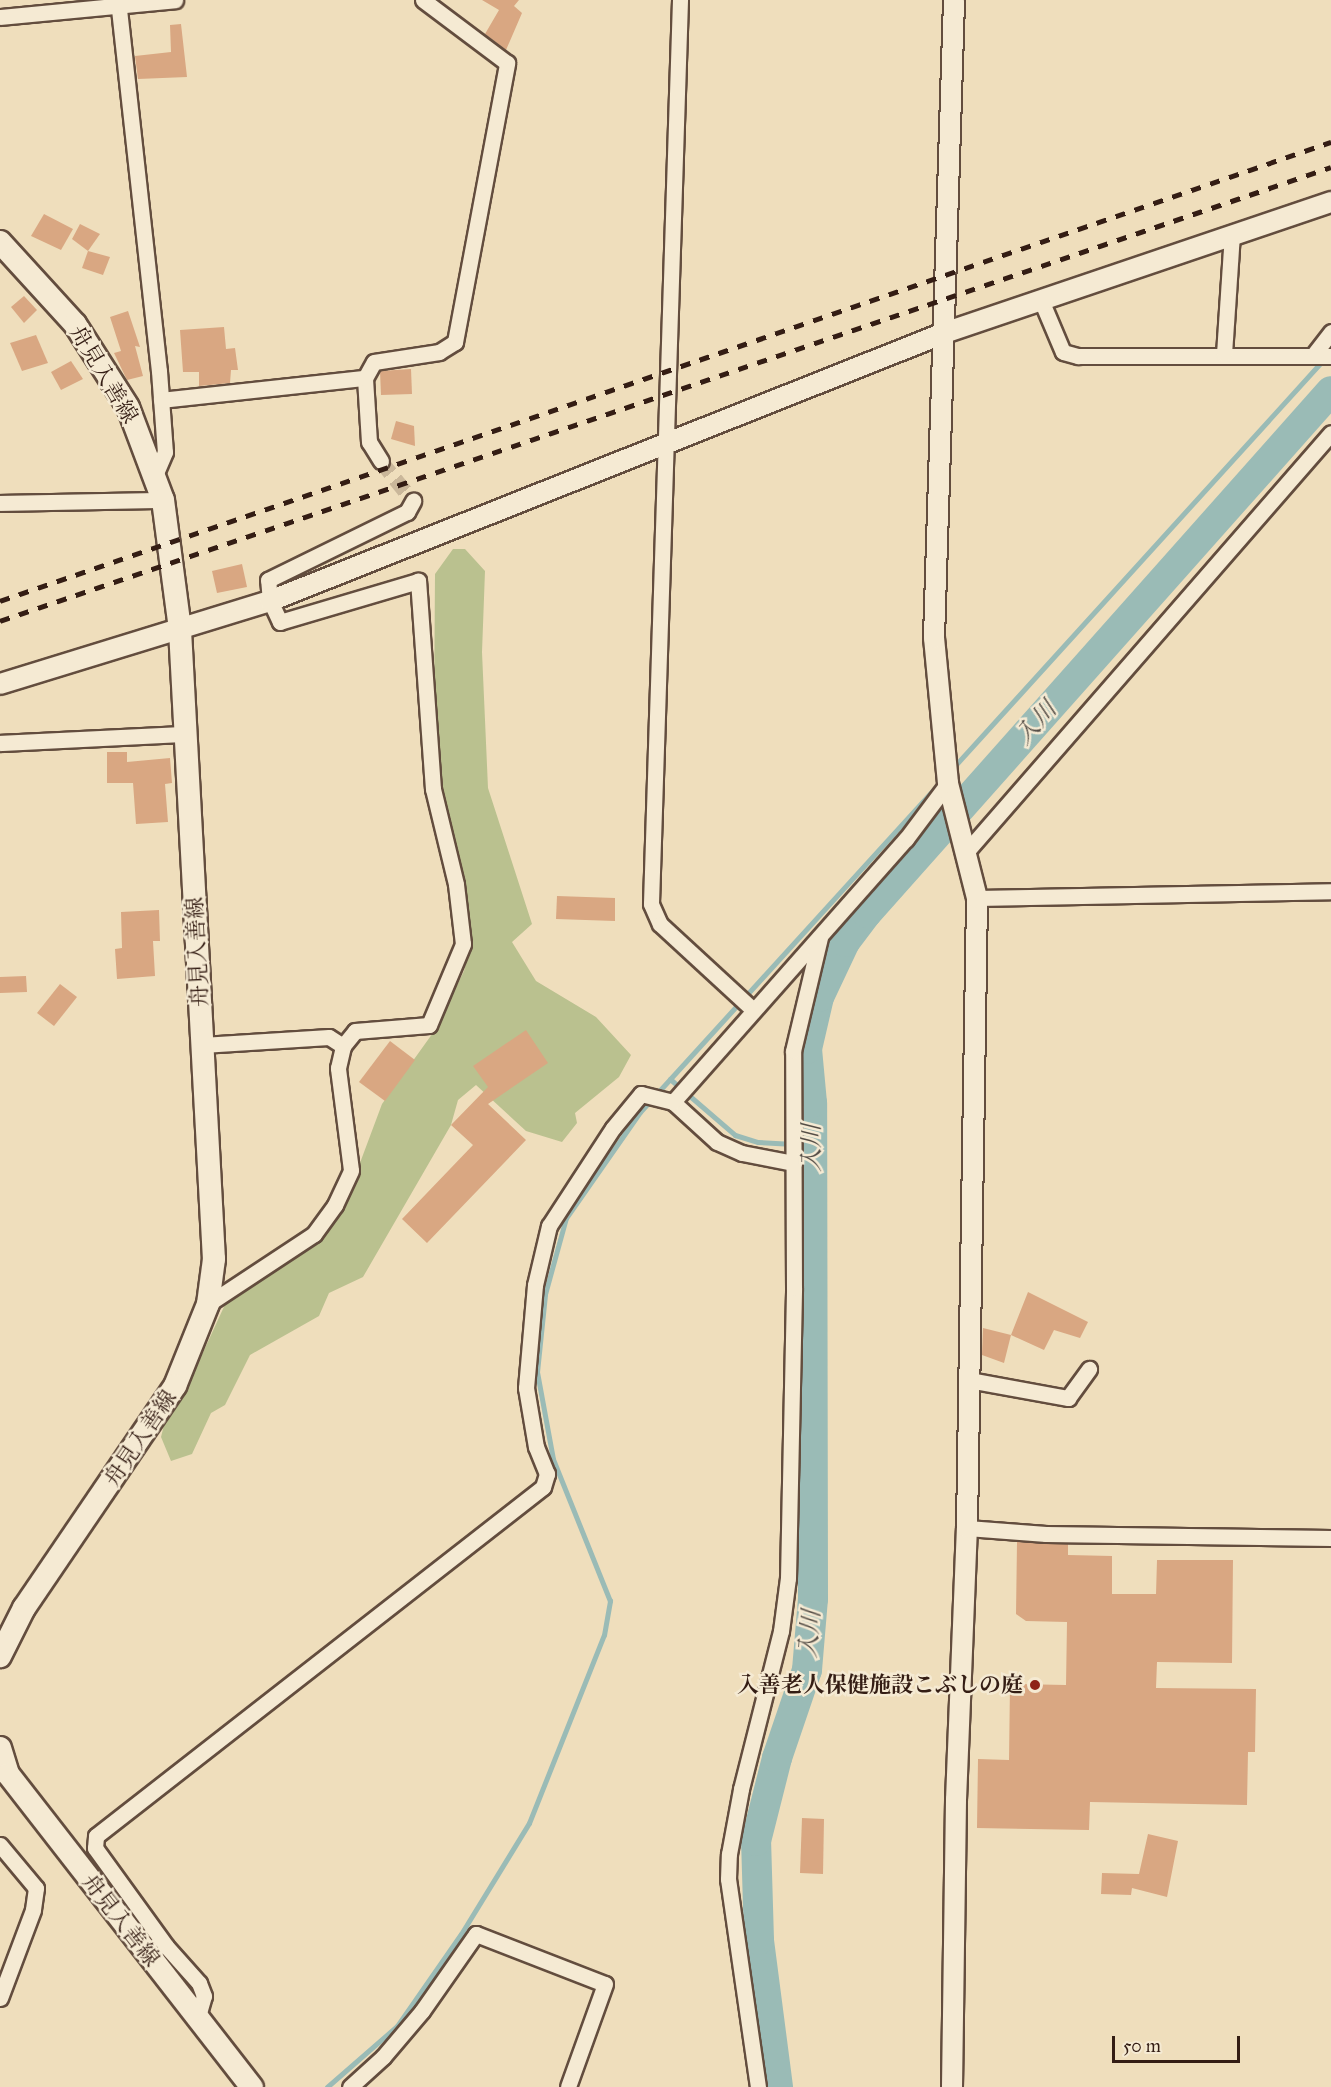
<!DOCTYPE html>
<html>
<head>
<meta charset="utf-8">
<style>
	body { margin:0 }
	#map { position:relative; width:1331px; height:2087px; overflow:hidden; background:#efdebc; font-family:"IM FELL Great Primer","Noto Serif JP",serif }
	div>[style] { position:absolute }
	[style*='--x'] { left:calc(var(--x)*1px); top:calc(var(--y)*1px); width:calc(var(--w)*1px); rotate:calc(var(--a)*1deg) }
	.green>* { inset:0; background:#bac18f }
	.stream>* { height:5px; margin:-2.5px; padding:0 2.5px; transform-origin:2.5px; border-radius:2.5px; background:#9abbb6 }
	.river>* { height:30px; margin:-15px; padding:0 15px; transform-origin:15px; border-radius:15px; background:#9abbb6 }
	.building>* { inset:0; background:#d9a782 }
	.minor-tunnel>* { height:15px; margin-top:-7.5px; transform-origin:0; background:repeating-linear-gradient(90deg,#cab79a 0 15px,transparent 0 23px) }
	.roads { filter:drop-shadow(2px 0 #634d3e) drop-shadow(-2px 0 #634d3e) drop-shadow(0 2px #634d3e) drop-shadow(0 -2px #634d3e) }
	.minor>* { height:15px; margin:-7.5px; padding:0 7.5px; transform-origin:7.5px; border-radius:7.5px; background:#f5ead3 }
	.tertiary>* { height:20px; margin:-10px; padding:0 10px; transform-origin:10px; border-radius:10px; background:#f5ead3 }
	.secondary>* { height:22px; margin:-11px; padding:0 11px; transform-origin:11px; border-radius:11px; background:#f5ead3 }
	.rail>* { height:4.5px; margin-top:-2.25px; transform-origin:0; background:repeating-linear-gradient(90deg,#341d14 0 10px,transparent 0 20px) }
	.dots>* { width:16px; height:16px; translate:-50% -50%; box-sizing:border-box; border:3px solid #f5ead3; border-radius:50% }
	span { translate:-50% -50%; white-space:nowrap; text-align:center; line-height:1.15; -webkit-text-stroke:5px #f5ead3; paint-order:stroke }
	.street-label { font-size:22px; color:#341d14 }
	.poi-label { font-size:22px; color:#341d14; font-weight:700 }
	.right { translate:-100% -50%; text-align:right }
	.water-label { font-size:24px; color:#534c45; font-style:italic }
	.scale { position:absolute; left:1112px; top:2036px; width:128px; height:27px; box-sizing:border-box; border:3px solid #341d14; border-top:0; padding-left:8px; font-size:18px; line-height:21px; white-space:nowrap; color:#341d14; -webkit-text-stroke:4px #f5ead3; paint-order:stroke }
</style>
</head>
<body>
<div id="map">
	<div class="green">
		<i style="clip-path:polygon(453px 549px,465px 549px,485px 571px,482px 652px,488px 788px,532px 924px,512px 942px,536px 981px,596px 1017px,631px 1055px,619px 1077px,575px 1113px,577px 1123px,562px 1142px,526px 1131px,476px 1085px,458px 1100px,451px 1125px,363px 1277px,329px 1293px,319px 1316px,250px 1355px,225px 1405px,211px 1413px,192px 1454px,171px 1461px,161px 1437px,165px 1421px,194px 1372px,228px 1298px,321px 1237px,345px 1203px,382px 1104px,435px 1030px,464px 971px,471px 943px,441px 786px,434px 717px,435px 574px)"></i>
	</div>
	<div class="stream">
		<i style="--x:951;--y:770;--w:555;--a:-47.77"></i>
		<i style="--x:670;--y:1079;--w:86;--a:40.7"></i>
		<i style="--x:735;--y:1135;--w:24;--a:17"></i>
		<i style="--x:758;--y:1142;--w:54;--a:3.2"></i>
		<i style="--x:327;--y:2087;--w:93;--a:-41.1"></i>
		<i style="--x:397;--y:2026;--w:112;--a:-55.2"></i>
		<i style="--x:461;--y:1934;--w:130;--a:-58.5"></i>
		<i style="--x:529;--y:1823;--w:202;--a:-68.3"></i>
		<i style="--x:604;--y:1635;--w:35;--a:-80"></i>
		<i style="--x:610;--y:1601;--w:153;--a:-111.9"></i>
		<i style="--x:553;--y:1459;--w:88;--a:-100.4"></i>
		<i style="--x:537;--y:1372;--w:78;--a:-84.1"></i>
		<i style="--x:545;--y:1294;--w:79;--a:-74.6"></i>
		<i style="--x:566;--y:1218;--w:129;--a:-55.1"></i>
		<i style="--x:640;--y:1112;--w:445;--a:-47.7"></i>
	</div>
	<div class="river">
		<i style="--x:778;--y:2087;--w:148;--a:-97.4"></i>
		<i style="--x:759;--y:1940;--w:99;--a:-91.7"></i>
		<i style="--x:756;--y:1841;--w:86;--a:-75.8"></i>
		<i style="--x:777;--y:1758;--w:93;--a:-71.2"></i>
		<i style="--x:807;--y:1670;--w:71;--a:-85.2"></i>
		<i style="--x:813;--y:1599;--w:496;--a:-90.1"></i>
		<i style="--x:812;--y:1103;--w:54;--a:-95.3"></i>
		<i style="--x:807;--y:1049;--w:53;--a:-77"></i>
		<i style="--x:819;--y:997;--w:61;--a:-64.7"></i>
		<i style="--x:845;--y:942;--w:36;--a:-53"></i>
		<i style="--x:867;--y:913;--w:698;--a:-48.37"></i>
	</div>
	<div class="building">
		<i style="clip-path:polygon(482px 0,519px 0,514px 6px,522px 13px,506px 50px,485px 34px,499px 10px)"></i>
		<i style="clip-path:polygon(181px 24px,187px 77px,138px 79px,135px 56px,171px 52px,170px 25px)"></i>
		<i style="clip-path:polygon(44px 214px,73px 229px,61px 250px,31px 236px)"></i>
		<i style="clip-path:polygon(80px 224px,100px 234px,88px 251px,72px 239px)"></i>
		<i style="clip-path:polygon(88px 251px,110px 257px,103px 275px,82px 268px)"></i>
		<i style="clip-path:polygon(24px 296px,37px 310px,24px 323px,11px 307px)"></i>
		<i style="clip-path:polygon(128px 311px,140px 347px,135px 346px,143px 376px,127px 380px,114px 353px,121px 351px,110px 317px)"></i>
		<i style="clip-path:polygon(224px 327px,226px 349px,235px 348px,238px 370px,231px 370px,230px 383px,199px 386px,199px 372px,183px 372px,180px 330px)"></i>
		<i style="clip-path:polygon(36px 335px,48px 363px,22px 371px,10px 343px)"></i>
		<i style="clip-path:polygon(71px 361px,83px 379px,61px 390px,51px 372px)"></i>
		<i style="clip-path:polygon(411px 369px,412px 394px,381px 395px,380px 371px)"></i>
		<i style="clip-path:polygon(396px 421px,414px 426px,415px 446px,391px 439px)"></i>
		<i style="clip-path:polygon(242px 564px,247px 587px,217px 593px,212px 571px)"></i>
		<i style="clip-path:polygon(107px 752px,127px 752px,127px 762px,170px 758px,172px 783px,165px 784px,168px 822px,136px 824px,133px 783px,107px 783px)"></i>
		<i style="clip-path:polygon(557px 896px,615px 898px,615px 921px,556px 919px)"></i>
		<i style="clip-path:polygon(159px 910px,160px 941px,153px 941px,155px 976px,117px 979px,115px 949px,122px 948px,121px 912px)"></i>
		<i style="clip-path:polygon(26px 976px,27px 992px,0 993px,0 977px)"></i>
		<i style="clip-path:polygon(60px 984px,77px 997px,54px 1026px,37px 1013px)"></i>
		<i style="clip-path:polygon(526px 1030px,548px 1063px,488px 1104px,526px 1140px,427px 1243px,402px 1219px,473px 1145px,451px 1125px,488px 1087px,473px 1066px)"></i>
		<i style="clip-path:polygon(390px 1041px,415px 1060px,385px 1101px,359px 1082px)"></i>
		<i style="clip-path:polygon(1028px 1292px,1088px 1322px,1080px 1338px,1054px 1330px,1044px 1350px,1011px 1335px)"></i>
		<i style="clip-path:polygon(983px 1328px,1011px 1335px,1004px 1363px,982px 1355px)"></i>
		<i style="clip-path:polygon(1017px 1542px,1068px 1544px,1068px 1555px,1112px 1556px,1112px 1594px,1156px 1594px,1157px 1560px,1233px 1560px,1232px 1663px,1157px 1662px,1156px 1688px,1256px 1689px,1255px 1752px,1248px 1752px,1247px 1805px,1090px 1802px,1089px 1830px,977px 1828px,978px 1759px,1009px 1760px,1010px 1684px,1066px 1685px,1067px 1622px,1026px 1621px,1016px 1614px)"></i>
		<i style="clip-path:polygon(802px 1818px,824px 1819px,823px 1874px,800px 1873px)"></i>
		<i style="clip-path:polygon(1148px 1834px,1178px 1841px,1167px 1897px,1132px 1888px,1131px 1895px,1101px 1894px,1102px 1873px,1139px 1874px)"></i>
	</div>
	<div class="minor-tunnel">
		<i style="--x:381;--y:461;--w:51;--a:51.3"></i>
	</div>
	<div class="roads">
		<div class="minor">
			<i style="--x:118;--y:0;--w:373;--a:83.7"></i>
			<i style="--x:159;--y:371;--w:81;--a:85.8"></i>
			<i style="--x:165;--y:452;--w:23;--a:113"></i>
			<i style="--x:680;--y:0;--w:904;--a:91.84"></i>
			<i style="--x:651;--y:904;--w:22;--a:66"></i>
			<i style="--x:660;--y:924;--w:125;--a:42.7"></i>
			<i style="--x:0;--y:17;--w:176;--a:-5.5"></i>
			<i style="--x:1041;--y:300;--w:56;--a:67.1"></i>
			<i style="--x:1063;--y:352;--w:16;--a:15"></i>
			<i style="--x:1078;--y:356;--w:253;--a:0"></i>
			<i style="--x:1224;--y:354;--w:119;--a:-86.2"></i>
			<i style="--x:1314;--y:354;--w:28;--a:-52"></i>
			<i style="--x:161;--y:400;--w:205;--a:-6.2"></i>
			<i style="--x:381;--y:461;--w:22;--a:-122"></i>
			<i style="--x:369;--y:442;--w:64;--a:-93.6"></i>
			<i style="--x:365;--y:378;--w:18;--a:-61"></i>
			<i style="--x:374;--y:362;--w:66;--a:-8.7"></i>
			<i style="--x:439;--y:352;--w:19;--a:-32"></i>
			<i style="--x:455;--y:342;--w:284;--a:-79.4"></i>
			<i style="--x:507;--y:63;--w:105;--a:-143.1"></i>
			<i style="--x:0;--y:503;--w:163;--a:-1.1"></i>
			<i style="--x:0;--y:743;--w:185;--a:-2.8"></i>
			<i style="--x:967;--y:851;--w:554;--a:-48.95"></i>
			<i style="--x:977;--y:898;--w:354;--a:-1.1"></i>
			<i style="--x:202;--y:1045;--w:127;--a:-3.6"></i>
			<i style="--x:329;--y:1037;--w:17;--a:33"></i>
			<i style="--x:673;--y:1102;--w:59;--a:42.3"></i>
			<i style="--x:717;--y:1142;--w:27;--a:24"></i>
			<i style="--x:742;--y:1153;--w:53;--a:10.9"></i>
			<i style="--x:208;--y:1304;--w:127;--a:-33.4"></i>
			<i style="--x:314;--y:1234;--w:36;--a:-54"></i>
			<i style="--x:335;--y:1205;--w:38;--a:-65"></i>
			<i style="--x:351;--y:1170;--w:103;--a:-97.3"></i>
			<i style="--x:338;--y:1068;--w:23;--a:-77"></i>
			<i style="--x:343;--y:1046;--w:19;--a:-51"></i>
			<i style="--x:355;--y:1031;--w:74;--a:-4.6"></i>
			<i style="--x:429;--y:1025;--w:88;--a:-67.2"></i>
			<i style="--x:463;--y:944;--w:60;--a:-96.7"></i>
			<i style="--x:456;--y:884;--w:98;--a:-103.6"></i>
			<i style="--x:433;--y:789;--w:209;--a:-94.1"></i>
			<i style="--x:418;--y:581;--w:144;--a:163.5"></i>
			<i style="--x:280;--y:622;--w:23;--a:-115"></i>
			<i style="--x:270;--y:601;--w:21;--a:-95"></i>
			<i style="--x:268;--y:580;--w:155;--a:-26.1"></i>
			<i style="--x:407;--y:512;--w:13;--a:-61"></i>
			<i style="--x:969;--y:1380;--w:101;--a:10.3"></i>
			<i style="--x:1068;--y:1398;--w:36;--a:-54"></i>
			<i style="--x:967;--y:1528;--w:79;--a:4.3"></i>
			<i style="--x:1046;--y:1534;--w:285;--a:0.8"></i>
			<i style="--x:0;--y:1845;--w:56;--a:50.1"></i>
			<i style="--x:36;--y:1888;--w:22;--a:98"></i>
			<i style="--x:33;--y:1910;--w:94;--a:110.6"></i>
			<i style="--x:197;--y:2020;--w:25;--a:-74"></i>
			<i style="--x:204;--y:1996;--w:14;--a:-111"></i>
			<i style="--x:199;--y:1983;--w:50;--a:-131.7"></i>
			<i style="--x:166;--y:1946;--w:121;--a:-125.9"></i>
			<i style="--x:95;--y:1848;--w:12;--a:-85"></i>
			<i style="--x:96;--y:1836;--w:567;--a:-37.98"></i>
			<i style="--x:543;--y:1487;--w:14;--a:-73"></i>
			<i style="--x:547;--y:1474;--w:29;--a:-112"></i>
			<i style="--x:536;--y:1447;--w:60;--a:-99.6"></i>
			<i style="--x:526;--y:1388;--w:103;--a:-85"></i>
			<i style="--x:535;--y:1285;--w:61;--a:-76.7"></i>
			<i style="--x:549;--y:1226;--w:117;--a:-56.9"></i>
			<i style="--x:613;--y:1128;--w:44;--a:-50.5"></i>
			<i style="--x:641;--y:1094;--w:33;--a:14"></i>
			<i style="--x:673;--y:1102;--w:351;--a:-48.5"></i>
			<i style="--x:906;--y:839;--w:70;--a:-53.1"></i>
			<i style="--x:350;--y:2087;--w:45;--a:-42.3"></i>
			<i style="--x:383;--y:2057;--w:60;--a:-49.7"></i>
			<i style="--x:422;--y:2011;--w:94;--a:-55"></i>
			<i style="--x:476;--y:1934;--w:138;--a:21.2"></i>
			<i style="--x:605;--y:1984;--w:109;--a:109.8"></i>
			<i style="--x:758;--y:2087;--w:210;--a:-98.2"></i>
			<i style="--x:728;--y:1879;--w:25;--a:-88"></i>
			<i style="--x:729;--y:1854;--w:66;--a:-79.5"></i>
			<i style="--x:741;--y:1789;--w:163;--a:-75.8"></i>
			<i style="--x:781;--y:1631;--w:53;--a:-82.5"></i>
			<i style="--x:788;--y:1578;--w:290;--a:-88.8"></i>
			<i style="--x:794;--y:1288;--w:237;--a:-90.2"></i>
			<i style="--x:793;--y:1051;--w:116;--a:-76.6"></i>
		</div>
		<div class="tertiary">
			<i style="--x:0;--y:684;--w:282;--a:-17.1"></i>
			<i style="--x:270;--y:601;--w:725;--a:-21.68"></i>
			<i style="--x:944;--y:333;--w:409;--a:-18.7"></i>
			<i style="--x:952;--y:2087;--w:287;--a:-89.2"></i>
			<i style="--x:956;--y:1800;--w:272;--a:-87.7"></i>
			<i style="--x:967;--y:1528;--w:630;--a:-89.09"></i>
			<i style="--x:977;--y:898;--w:119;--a:-104.2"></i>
			<i style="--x:948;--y:783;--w:146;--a:-95.5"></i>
			<i style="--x:934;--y:638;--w:638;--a:-88.2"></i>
		</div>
		<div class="secondary">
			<i style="--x:0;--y:242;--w:111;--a:47.6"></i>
			<i style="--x:75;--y:324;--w:98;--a:57.4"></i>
			<i style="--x:128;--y:407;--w:99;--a:69.4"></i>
			<i style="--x:163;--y:500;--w:131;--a:82.5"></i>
			<i style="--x:180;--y:630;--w:630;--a:86.91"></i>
			<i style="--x:214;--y:1259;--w:45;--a:97.6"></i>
			<i style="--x:208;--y:1304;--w:88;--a:111.9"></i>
			<i style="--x:175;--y:1386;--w:268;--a:124.2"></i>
			<i style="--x:24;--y:1608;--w:54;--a:116.6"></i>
			<i style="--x:0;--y:1748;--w:27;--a:73"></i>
			<i style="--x:8;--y:1774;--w:397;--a:52.1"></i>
		</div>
	</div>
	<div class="rail">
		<i style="--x:0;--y:601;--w:1408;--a:-19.03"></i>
		<i style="--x:0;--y:621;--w:1406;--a:-18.83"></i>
	</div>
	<div class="dots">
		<i style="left:1035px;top:1685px;background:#8f2418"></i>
	</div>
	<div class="street-label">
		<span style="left:104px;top:374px;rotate:59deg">舟見入善線</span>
		<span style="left:197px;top:952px;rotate:-93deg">舟見入善線</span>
		<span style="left:140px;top:1438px;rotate:-56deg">舟見入善線</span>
		<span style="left:121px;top:1920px;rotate:52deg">舟見入善線</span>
	</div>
	<div class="poi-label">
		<span class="right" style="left:1023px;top:1685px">入善老人保健施設こぶしの庭</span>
	</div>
	<div class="water-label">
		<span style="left:1036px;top:723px;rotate:-48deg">入川</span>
		<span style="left:812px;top:1148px;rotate:-90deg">入川</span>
		<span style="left:810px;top:1634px;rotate:-85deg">入川</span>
	</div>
	<div class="scale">50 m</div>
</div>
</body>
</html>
